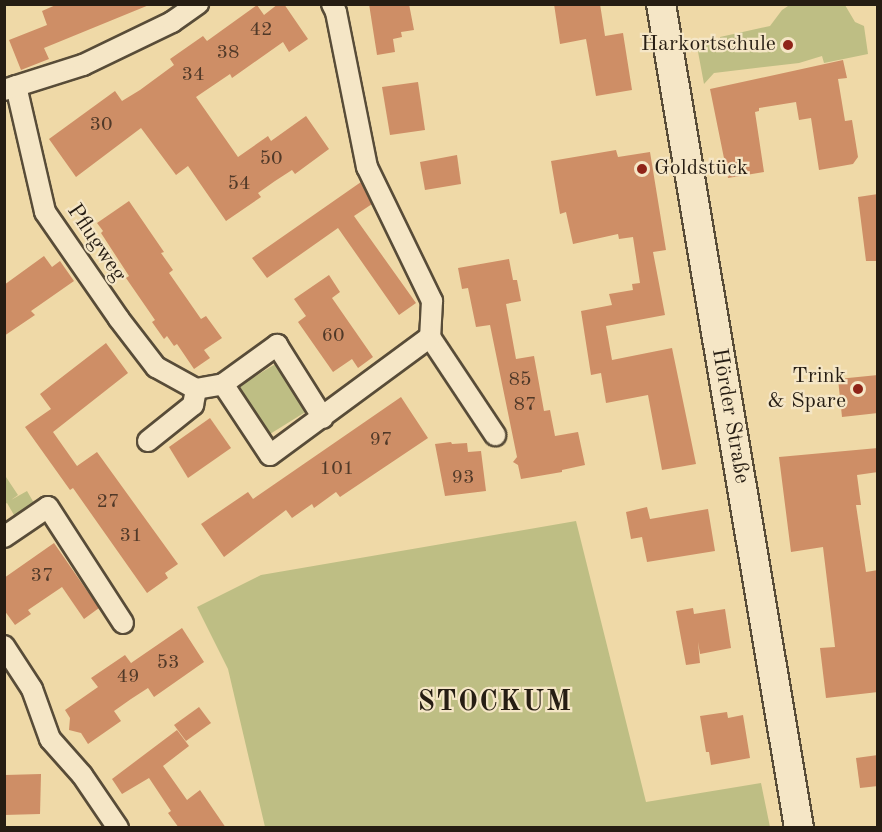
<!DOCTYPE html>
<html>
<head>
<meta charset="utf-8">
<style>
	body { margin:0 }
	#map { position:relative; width:882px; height:832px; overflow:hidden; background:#efd9a7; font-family:"Old Standard TT",serif }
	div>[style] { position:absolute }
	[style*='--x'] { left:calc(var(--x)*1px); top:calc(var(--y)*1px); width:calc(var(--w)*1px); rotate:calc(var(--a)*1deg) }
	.green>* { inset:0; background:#bebe84 }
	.building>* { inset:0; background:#ce8e66 }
	.roads { filter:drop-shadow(2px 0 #584c38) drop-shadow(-2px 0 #584c38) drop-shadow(0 2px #584c38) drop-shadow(0 -2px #584c38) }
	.minor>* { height:20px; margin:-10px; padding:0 10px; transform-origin:10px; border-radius:10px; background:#f5e6c6 }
	.secondary>* { height:28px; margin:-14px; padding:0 14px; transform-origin:14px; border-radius:14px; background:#f5e6c6 }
	.dots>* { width:16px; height:16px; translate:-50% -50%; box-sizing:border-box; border:3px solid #f5e6c6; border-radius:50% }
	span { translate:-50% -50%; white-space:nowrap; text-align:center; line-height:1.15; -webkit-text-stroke:4.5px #f5e6c6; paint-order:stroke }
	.number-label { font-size:20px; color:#503928 }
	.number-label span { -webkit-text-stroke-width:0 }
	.poi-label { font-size:22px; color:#261d13 }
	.right { translate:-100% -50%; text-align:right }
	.left { translate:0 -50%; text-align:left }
	.street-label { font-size:22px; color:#261d13 }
	.district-label { font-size:28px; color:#261d13; font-weight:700; letter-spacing:1.5px }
	.frame { position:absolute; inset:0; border:6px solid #261d13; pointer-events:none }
</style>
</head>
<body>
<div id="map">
	<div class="green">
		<i style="clip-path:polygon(791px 4px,845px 5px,855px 22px,864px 26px,868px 54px,824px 63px,822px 56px,799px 63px,714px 73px,704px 84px,696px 41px,710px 39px,712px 47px,720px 46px,720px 37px,770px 26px,782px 10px)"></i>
		<i style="clip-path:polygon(277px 363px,307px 411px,270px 434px,239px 386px)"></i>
		<i style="clip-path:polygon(4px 474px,18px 495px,11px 500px,27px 491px,34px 503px,14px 515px,7px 503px,5px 504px)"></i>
		<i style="clip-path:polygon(576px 521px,646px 802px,761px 783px,770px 827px,265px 827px,228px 669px,197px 607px,261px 575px)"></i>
	</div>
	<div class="building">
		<i style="clip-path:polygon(58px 4px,149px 4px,149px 5px,44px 48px,49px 59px,21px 70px,9px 40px,47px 25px,42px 11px)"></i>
		<i style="clip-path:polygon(278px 4px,284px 4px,308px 39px,289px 52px,283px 42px,232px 78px,230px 74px,196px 97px,238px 157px,268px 136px,271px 141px,306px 116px,329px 149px,295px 174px,292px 170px,275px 181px,258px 193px,261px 197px,226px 221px,188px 166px,176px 175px,141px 128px,76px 177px,49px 139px,115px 91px,122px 101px,140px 90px,174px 65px,170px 59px,203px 36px,207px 41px,257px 5px,264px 15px)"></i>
		<i style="clip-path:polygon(369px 4px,409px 4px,414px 30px,401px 32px,402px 37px,393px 39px,395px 52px,377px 55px)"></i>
		<i style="clip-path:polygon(554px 4px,600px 4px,605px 36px,623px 33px,632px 90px,596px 96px,586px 39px,560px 44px)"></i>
		<i style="clip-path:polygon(843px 60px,847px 78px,838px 79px,845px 121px,852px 120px,858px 157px,853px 164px,819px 170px,811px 118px,799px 120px,796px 102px,759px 108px,759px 111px,755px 112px,764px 172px,728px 178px,710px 89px)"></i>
		<i style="clip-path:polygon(418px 82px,425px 130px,390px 135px,382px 87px)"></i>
		<i style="clip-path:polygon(616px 150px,618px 157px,650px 152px,666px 250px,653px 252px,665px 315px,606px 326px,612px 360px,672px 348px,696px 464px,662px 470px,648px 395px,606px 403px,601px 373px,591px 375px,581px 311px,612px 305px,609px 294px,633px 290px,632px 284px,640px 283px,633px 237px,619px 239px,618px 234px,573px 244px,566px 212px,560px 214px,551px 161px)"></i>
		<i style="clip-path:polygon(457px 155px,461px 184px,425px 190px,420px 162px)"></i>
		<i style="clip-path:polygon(361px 182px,372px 204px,354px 216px,416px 303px,399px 315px,338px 228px,267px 278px,252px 258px)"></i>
		<i style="clip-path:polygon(878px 194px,878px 261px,866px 261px,858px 197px)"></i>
		<i style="clip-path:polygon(129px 201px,164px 252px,161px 253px,173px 270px,169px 273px,201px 319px,206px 316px,222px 338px,204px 350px,210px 358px,194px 369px,177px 344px,174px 346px,167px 336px,164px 339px,152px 322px,155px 320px,126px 278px,129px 276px,101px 233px,103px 231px,97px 223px)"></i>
		<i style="clip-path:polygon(44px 256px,52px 267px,60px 261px,74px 281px,31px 311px,35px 315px,4px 336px,4px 285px)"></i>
		<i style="clip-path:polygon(509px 259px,513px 280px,517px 280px,521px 301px,506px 304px,516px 359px,534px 356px,544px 411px,550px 410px,555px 436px,578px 432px,585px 465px,562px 470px,562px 472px,521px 479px,518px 465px,513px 462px,517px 457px,490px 325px,476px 327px,468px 288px,462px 289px,458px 268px)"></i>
		<i style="clip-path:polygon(329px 275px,340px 292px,332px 298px,373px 357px,358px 368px,352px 359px,333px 372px,298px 322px,306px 316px,294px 299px)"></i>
		<i style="clip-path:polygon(106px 343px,128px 373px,53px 432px,77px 466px,97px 452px,178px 564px,165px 573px,168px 578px,147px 593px,73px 488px,70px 490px,25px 427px,51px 409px,40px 394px)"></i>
		<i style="clip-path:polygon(878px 375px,878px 413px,842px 417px,838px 379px)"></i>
		<i style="clip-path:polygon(401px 397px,428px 438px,340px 497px,336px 492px,314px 508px,312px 504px,292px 518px,286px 510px,224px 557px,201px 524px,248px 492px,253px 499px)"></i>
		<i style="clip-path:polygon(210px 418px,231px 448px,188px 478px,169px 447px)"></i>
		<i style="clip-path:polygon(451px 442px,452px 444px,467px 443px,468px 452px,481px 451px,486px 491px,445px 496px,435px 444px)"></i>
		<i style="clip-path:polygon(878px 448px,878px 472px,857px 475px,861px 505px,856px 505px,866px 572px,878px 570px,878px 692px,826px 698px,820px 648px,835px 647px,823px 547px,791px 552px,779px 457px)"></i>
		<i style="clip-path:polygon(647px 507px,650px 519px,708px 509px,715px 551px,647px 562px,642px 537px,631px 539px,626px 512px)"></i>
		<i style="clip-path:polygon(54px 543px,99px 608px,84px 619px,62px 587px,28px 610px,31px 614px,15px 625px,4px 610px,4px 578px)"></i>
		<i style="clip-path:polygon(693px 608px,694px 614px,725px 609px,731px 648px,700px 654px,698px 642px,700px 663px,686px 665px,676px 611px)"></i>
		<i style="clip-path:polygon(182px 628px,204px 662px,154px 697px,148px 688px,131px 699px,114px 711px,121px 721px,88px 744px,81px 733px,69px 730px,70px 718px,65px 710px,98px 687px,91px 678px,125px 655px,131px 663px)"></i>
		<i style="clip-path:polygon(199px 707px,211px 723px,186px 741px,174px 725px)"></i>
		<i style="clip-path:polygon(727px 712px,728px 718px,743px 715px,750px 758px,711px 765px,709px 752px,706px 752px,700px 716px)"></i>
		<i style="clip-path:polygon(177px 730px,189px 746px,163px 766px,187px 800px,200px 790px,226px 828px,179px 828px,168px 813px,171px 811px,149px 778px,122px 794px,112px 779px)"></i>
		<i style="clip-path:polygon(878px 755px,878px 786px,860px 788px,856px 758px)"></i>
		<i style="clip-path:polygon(41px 774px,40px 814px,4px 815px,5px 775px)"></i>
	</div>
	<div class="roads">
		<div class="minor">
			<i style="--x:332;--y:4;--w:9;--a:63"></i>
			<i style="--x:336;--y:12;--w:158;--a:78.7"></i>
			<i style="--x:367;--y:167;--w:149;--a:64.1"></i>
			<i style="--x:432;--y:301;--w:36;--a:93"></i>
			<i style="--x:430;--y:337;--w:118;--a:56.4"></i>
			<i style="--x:16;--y:86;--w:129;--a:77"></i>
			<i style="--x:45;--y:212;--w:130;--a:55.3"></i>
			<i style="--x:119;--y:319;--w:61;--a:52.4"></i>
			<i style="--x:156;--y:367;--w:46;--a:28.8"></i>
			<i style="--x:196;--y:389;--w:27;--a:-10"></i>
			<i style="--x:223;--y:384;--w:85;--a:56.5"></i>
			<i style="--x:270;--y:455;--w:199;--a:-36.4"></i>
			<i style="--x:4;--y:90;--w:83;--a:-17.6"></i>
			<i style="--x:83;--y:65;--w:99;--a:-25.8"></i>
			<i style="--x:172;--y:22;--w:32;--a:-35"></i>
			<i style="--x:223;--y:384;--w:67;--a:-35.8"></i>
			<i style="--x:277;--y:345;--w:86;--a:57.8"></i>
			<i style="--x:148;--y:441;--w:58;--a:-38.7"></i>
			<i style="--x:193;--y:405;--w:16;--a:-79"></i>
			<i style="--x:4;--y:537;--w:53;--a:-34.3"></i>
			<i style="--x:48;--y:507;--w:138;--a:57.1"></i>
			<i style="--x:4;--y:646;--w:51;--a:56.9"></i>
			<i style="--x:32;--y:689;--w:53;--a:70.2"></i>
			<i style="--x:50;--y:739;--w:48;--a:48.4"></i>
			<i style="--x:82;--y:775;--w:64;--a:55.8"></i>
		</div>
		<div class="secondary">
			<i style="--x:661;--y:4;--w:835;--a:80.49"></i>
		</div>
	</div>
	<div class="dots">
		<i style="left:788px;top:45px;background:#8f2418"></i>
		<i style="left:642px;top:169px;background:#8f2418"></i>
		<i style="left:858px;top:389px;background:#8f2418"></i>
	</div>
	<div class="number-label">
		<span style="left:261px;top:30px">42</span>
		<span style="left:228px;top:53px">38</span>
		<span style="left:193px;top:75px">34</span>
		<span style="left:101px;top:125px">30</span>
		<span style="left:271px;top:159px">50</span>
		<span style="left:239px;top:184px">54</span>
		<span style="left:333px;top:336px">60</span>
		<span style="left:520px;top:380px">85</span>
		<span style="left:525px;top:405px">87</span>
		<span style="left:381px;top:440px">97</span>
		<span style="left:337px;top:469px">101</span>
		<span style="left:463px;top:478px">93</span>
		<span style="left:108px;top:502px">27</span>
		<span style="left:131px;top:536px">31</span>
		<span style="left:42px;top:576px">37</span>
		<span style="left:168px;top:663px">53</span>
		<span style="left:128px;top:677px">49</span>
	</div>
	<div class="poi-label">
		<span class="right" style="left:776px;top:45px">Harkortschule</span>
		<span class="left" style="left:654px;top:169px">Goldstück</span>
		<span class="right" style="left:846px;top:389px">Trink<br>&amp; Spare</span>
	</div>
	<div class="street-label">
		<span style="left:96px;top:243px;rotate:56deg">Pflugweg</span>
		<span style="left:730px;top:416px;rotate:80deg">Hörder Straße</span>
	</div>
	<div class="district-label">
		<span style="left:495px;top:703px">STOCKUM</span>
	</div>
	<div class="frame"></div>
</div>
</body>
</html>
